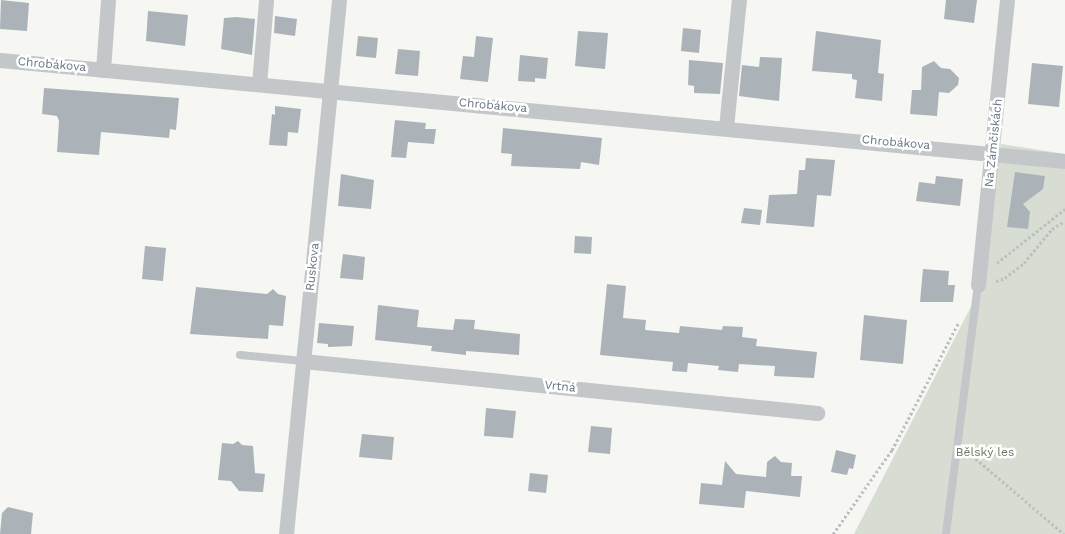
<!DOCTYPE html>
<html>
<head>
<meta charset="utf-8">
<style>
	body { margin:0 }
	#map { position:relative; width:1065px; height:534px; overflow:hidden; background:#f6f6f2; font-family:"Work Sans",sans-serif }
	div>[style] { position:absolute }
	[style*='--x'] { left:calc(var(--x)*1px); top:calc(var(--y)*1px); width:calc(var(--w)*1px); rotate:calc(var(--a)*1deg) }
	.green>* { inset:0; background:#d7ddd3 }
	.building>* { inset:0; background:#abb3b9 }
	.path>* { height:3px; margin-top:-1.5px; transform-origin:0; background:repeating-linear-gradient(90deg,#bdbfc1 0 2.5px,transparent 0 5px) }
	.service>* { height:8px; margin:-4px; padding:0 4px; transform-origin:4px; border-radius:4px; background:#c3c7ca }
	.minor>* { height:15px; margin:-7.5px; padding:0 7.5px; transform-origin:7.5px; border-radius:7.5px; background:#c3c7ca }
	span { translate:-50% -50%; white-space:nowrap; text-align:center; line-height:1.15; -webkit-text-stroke:5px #fff; paint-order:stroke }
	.street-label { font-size:12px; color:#647584 }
	.park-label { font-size:12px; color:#677b63 }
</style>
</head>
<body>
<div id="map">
	<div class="green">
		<i style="clip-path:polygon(1001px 144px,1065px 154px,1065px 534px,854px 534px,978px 293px)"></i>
	</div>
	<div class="building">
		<i style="clip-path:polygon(1px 0,29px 3px,27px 31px,0 29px)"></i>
		<i style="clip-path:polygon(946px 0,977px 0,974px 23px,944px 19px)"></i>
		<i style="clip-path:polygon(148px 11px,188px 15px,185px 46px,146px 41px)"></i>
		<i style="clip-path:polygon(275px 16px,297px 19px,295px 36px,274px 33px)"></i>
		<i style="clip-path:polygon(236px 17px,255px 19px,252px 55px,221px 49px,224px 18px)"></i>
		<i style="clip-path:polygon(683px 28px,701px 30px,699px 53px,681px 51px)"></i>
		<i style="clip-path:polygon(578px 31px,608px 33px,605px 69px,575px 66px)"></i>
		<i style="clip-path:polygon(816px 31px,881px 40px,878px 73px,884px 74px,882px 101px,855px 98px,857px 80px,852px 79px,852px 74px,812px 71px)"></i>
		<i style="clip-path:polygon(358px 36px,378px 38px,376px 58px,356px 56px)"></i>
		<i style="clip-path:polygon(476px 36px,493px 38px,488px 82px,460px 79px,463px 56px,474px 57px)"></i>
		<i style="clip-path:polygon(398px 49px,420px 51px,418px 76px,395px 74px)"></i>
		<i style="clip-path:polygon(520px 55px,548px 58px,546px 79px,535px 78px,535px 82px,518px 81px)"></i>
		<i style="clip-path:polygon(760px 57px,782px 58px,779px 101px,739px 96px,742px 65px,759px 67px)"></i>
		<i style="clip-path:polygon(689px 60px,723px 63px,720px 94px,694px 93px,694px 86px,688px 85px)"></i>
		<i style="clip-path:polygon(934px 61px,941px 68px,950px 69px,959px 78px,958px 85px,949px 93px,939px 92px,937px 116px,910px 114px,912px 90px,921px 90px,922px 67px)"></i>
		<i style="clip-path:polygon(1032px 63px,1063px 66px,1059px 107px,1028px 104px)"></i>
		<i style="clip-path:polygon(44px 88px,179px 98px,176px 130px,170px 129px,169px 138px,101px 132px,99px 155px,57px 152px,59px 121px,57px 116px,42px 114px)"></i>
		<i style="clip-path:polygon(275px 106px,301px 109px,298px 133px,288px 132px,287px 146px,269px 145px,272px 114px,275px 115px)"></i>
		<i style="clip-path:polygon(395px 120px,426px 123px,425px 129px,436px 129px,434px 144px,408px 142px,406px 158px,391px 157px)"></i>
		<i style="clip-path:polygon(503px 128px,602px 138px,599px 165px,581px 162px,580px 169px,511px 166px,512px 154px,501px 153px)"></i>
		<i style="clip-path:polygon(806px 158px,835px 160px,831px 196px,817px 195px,814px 227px,766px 223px,769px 195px,797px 194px,799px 170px,805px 170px)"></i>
		<i style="clip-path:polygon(1015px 172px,1045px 176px,1043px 189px,1023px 204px,1030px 212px,1028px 229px,1007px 227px)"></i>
		<i style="clip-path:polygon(341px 174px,374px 180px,371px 209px,338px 206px)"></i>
		<i style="clip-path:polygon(936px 176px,963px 179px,960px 206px,916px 201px,919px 182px,935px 184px)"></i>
		<i style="clip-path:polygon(744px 208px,762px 210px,760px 225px,741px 223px)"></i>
		<i style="clip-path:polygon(575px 236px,592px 237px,591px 254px,574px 253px)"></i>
		<i style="clip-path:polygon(145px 246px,166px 248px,163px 281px,142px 279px)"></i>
		<i style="clip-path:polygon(343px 254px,365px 257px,363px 280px,340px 278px)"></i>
		<i style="clip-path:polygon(923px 269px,949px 271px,948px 285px,955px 285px,953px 302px,920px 302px)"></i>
		<i style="clip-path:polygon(607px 284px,626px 286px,623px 318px,646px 320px,645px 330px,679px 333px,680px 326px,722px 330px,723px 326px,743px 327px,742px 337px,757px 339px,756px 346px,817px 352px,814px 378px,774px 376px,775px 366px,739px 364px,738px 372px,718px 370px,719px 366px,688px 363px,687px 372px,672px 371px,673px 362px,600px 355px)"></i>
		<i style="clip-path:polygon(196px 287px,267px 294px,273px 289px,278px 294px,286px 296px,283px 326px,269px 325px,268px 339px,190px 334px)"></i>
		<i style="clip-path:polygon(378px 305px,419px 310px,417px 327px,453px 330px,455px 319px,475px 320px,474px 329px,520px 334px,519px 355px,466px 351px,466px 355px,431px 351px,432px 346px,375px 340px)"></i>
		<i style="clip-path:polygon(864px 315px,907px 320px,903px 364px,860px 360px)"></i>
		<i style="clip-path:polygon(319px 323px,354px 326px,352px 346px,328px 347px,328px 344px,317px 343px)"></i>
		<i style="clip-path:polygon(486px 408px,516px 411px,513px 438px,484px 436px)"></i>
		<i style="clip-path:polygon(591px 426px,612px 428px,610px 454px,588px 452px)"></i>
		<i style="clip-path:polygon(362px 434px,394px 437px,392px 460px,359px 457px)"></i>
		<i style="clip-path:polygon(238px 441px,242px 445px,253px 446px,255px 473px,265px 474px,263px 492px,239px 491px,231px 481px,218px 480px,222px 443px,233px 444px)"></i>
		<i style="clip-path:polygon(836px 450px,856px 455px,853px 469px,849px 468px,847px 475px,831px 472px)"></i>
		<i style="clip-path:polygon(775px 456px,781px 462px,792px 463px,791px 476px,802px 476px,800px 497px,746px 491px,744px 508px,699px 504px,701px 483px,722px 485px,725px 461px,736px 474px,766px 477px,767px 462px)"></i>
		<i style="clip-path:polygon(530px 473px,548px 475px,546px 493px,528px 491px)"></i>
		<i style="clip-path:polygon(8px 507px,33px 513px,31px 534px,0 534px,2px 513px)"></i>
	</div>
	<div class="path">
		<i style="--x:997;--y:263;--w:87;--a:-38.5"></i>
		<i style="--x:996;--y:281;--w:9;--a:-18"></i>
		<i style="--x:1005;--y:278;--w:24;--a:-38"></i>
		<i style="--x:1024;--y:263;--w:44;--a:-50.5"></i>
		<i style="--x:1052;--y:229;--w:15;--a:-32"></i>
		<i style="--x:968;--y:452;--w:126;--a:40.5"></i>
		<i style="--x:833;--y:534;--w:103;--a:-54.9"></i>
		<i style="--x:892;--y:450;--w:144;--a:-62.4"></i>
	</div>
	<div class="service">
		<i style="--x:240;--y:355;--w:63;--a:5.4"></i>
		<i style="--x:946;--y:534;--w:251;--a:-82.7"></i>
	</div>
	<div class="minor">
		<i style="--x:0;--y:60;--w:1070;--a:5.42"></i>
		<i style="--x:103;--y:70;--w:70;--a:-85.9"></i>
		<i style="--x:259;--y:84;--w:84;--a:-85.2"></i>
		<i style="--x:726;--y:127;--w:128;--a:-84.2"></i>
		<i style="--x:978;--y:285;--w:286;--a:-84.2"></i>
		<i style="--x:303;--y:361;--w:517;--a:5.78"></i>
		<i style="--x:286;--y:534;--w:537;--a:-84.33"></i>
	</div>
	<div class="street-label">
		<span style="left:52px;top:65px;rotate:5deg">Chrobákova</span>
		<span style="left:493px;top:106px;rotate:5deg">Chrobákova</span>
		<span style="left:896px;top:143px;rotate:5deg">Chrobákova</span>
		<span style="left:994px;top:143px;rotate:-84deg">Na Zámčiskách</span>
		<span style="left:313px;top:267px;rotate:-84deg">Ruskova</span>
		<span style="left:560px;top:387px;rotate:6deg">Vrtná</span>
	</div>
	<div class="park-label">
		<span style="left:985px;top:453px">Bělský les</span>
	</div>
</div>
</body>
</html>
